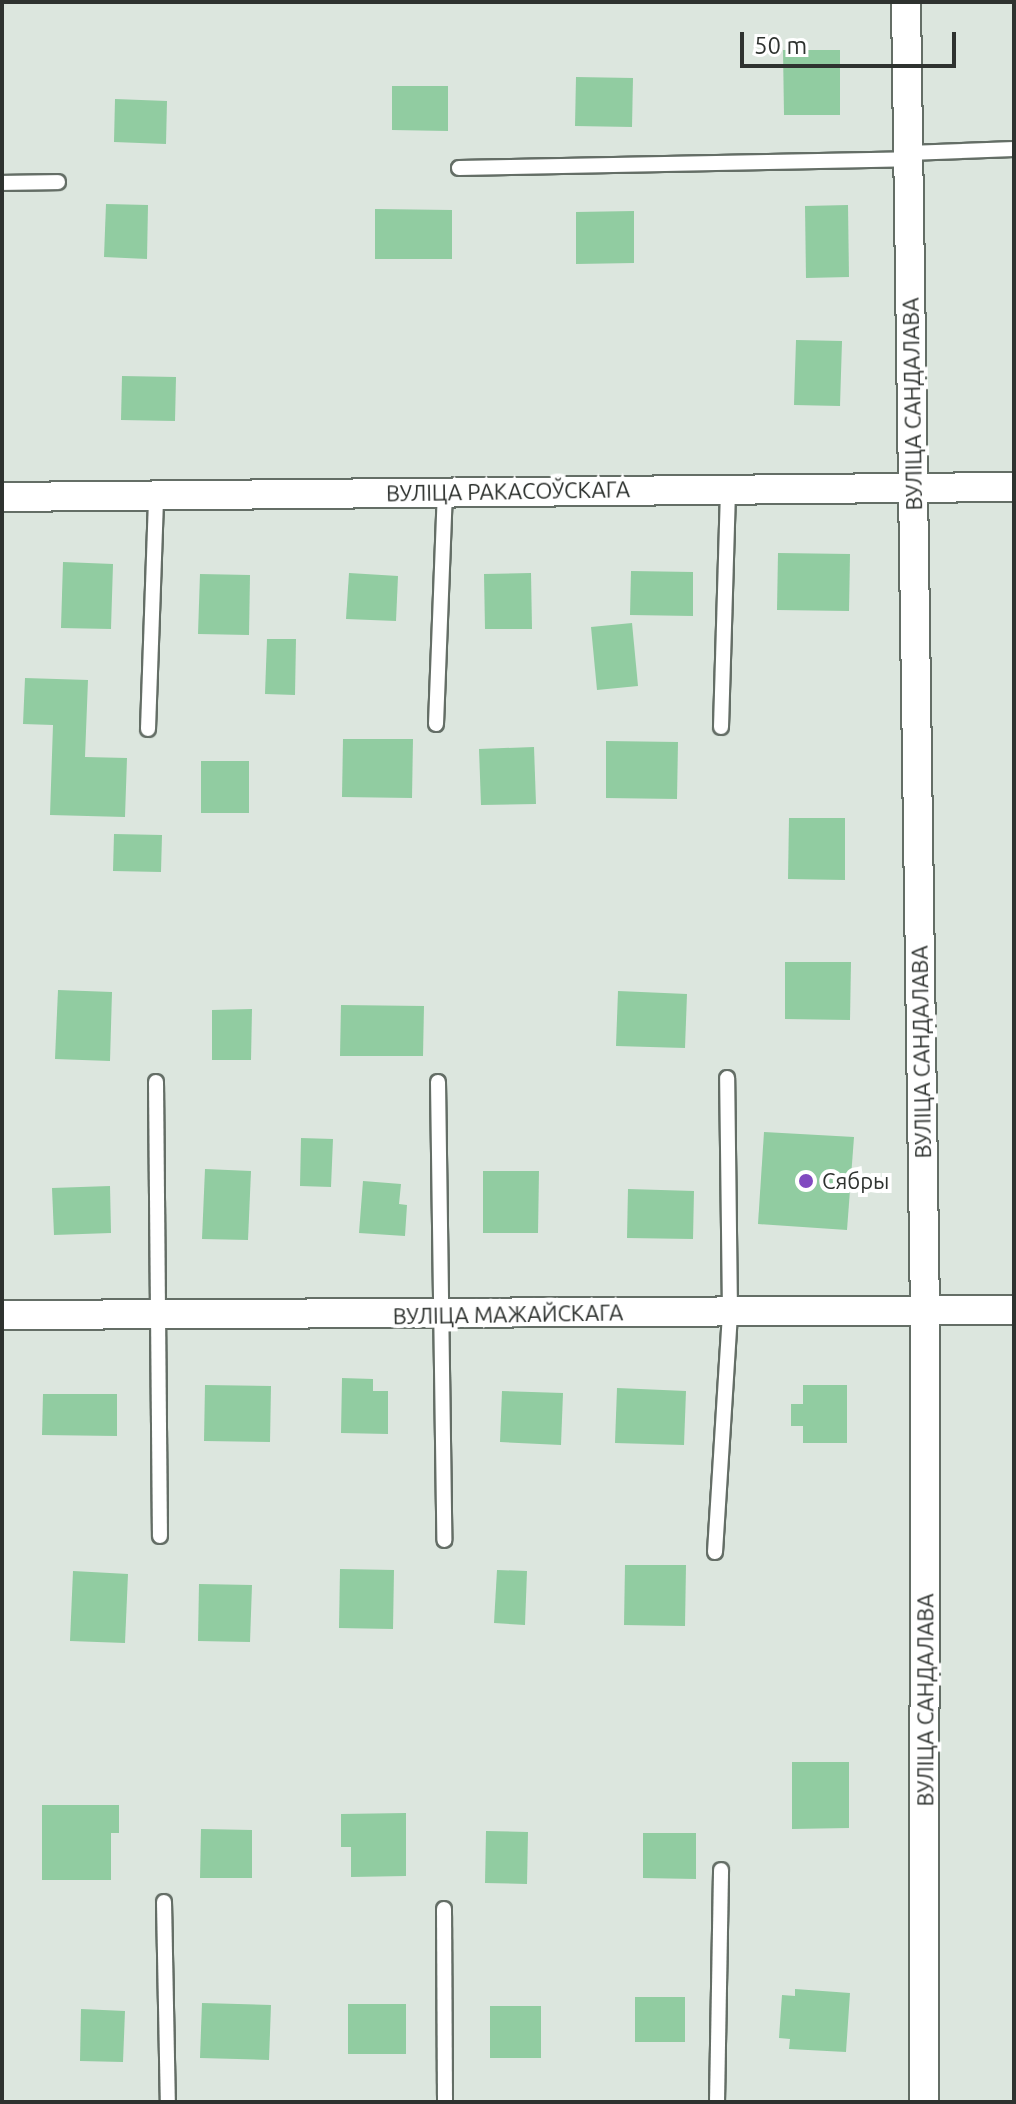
<!DOCTYPE html>
<html>
<head>
<meta charset="utf-8">
<style>
	body { margin:0 }
	#map { position:relative; width:1016px; height:2104px; overflow:hidden; background:#dce6de; font-family:Ubuntu,sans-serif }
	div>[style] { position:absolute }
	[style*='--x'] { left:calc(var(--x)*1px); top:calc(var(--y)*1px); width:calc(var(--w)*1px); rotate:calc(var(--a)*1deg) }
	.building>* { inset:0; background:#91cca1 }
	.roads { filter:drop-shadow(2px 0 #646e66) drop-shadow(-2px 0 #646e66) drop-shadow(0 2px #646e66) drop-shadow(0 -2px #646e66) }
	.lane>* { height:14px; margin:-7px; padding:0 7px; transform-origin:7px; border-radius:7px; background:#fff }
	.street>* { height:28px; margin:-14px; padding:0 14px; transform-origin:14px; border-radius:14px; background:#fff }
	.dots>* { width:22px; height:22px; translate:-50% -50%; box-sizing:border-box; border:4px solid #fff; border-radius:50% }
	span { translate:-50% -50%; white-space:nowrap; text-align:center; line-height:1.15; -webkit-text-stroke:8px #fff; paint-order:stroke }
	.street-label { font-size:22px; color:#2e322f }
	.poi-label { font-size:22px; color:#2e322f }
	.left { translate:0 -50%; text-align:left }
	.frame { position:absolute; inset:0; border:4px solid #2e322f; pointer-events:none }
	.scale { position:absolute; left:740px; top:32px; width:216px; height:36px; box-sizing:border-box; border:4px solid #2e322f; border-top:0; padding-left:10px; font-size:24px; line-height:28px; white-space:nowrap; color:#2e322f; -webkit-text-stroke:6px #fff; paint-order:stroke }
</style>
</head>
<body>
<div id="map">
	<div class="building">
		<i style="clip-path:polygon(783px 50px,840px 50px,840px 115px,784px 115px)"></i>
		<i style="clip-path:polygon(576px 77px,633px 78px,632px 127px,575px 126px)"></i>
		<i style="clip-path:polygon(392px 86px,448px 86px,448px 131px,392px 130px)"></i>
		<i style="clip-path:polygon(115px 99px,167px 101px,166px 144px,114px 142px)"></i>
		<i style="clip-path:polygon(106px 204px,148px 205px,147px 259px,104px 257px)"></i>
		<i style="clip-path:polygon(848px 205px,849px 277px,806px 278px,805px 206px)"></i>
		<i style="clip-path:polygon(375px 209px,452px 210px,452px 259px,375px 259px)"></i>
		<i style="clip-path:polygon(634px 211px,634px 263px,576px 264px,576px 212px)"></i>
		<i style="clip-path:polygon(796px 340px,842px 341px,840px 406px,794px 405px)"></i>
		<i style="clip-path:polygon(122px 376px,176px 377px,175px 421px,121px 420px)"></i>
		<i style="clip-path:polygon(778px 553px,850px 554px,849px 611px,777px 610px)"></i>
		<i style="clip-path:polygon(63px 562px,113px 564px,111px 629px,61px 628px)"></i>
		<i style="clip-path:polygon(631px 571px,693px 572px,693px 616px,630px 615px)"></i>
		<i style="clip-path:polygon(349px 573px,398px 576px,396px 621px,346px 619px)"></i>
		<i style="clip-path:polygon(531px 573px,532px 629px,485px 629px,484px 574px)"></i>
		<i style="clip-path:polygon(200px 574px,250px 575px,249px 635px,198px 634px)"></i>
		<i style="clip-path:polygon(632px 623px,638px 686px,597px 690px,591px 627px)"></i>
		<i style="clip-path:polygon(267px 639px,296px 639px,295px 695px,265px 694px)"></i>
		<i style="clip-path:polygon(25px 678px,88px 680px,85px 757px,127px 758px,125px 817px,50px 815px,53px 725px,23px 724px)"></i>
		<i style="clip-path:polygon(343px 739px,413px 739px,412px 798px,342px 797px)"></i>
		<i style="clip-path:polygon(606px 741px,678px 742px,677px 799px,606px 798px)"></i>
		<i style="clip-path:polygon(534px 747px,536px 804px,481px 805px,479px 749px)"></i>
		<i style="clip-path:polygon(201px 761px,249px 761px,249px 813px,201px 813px)"></i>
		<i style="clip-path:polygon(789px 818px,845px 818px,845px 880px,788px 879px)"></i>
		<i style="clip-path:polygon(114px 834px,162px 835px,161px 872px,113px 871px)"></i>
		<i style="clip-path:polygon(785px 962px,851px 962px,850px 1020px,785px 1019px)"></i>
		<i style="clip-path:polygon(58px 990px,112px 992px,110px 1061px,55px 1059px)"></i>
		<i style="clip-path:polygon(618px 991px,687px 994px,685px 1048px,616px 1046px)"></i>
		<i style="clip-path:polygon(341px 1005px,424px 1006px,423px 1056px,340px 1056px)"></i>
		<i style="clip-path:polygon(252px 1009px,251px 1060px,212px 1060px,212px 1010px)"></i>
		<i style="clip-path:polygon(764px 1132px,854px 1137px,847px 1230px,758px 1224px)"></i>
		<i style="clip-path:polygon(301px 1138px,333px 1139px,331px 1187px,300px 1186px)"></i>
		<i style="clip-path:polygon(205px 1169px,251px 1171px,248px 1240px,202px 1239px)"></i>
		<i style="clip-path:polygon(483px 1171px,539px 1171px,538px 1233px,483px 1233px)"></i>
		<i style="clip-path:polygon(363px 1181px,401px 1184px,399px 1204px,407px 1205px,405px 1236px,359px 1233px)"></i>
		<i style="clip-path:polygon(110px 1186px,111px 1233px,54px 1235px,52px 1188px)"></i>
		<i style="clip-path:polygon(628px 1189px,694px 1191px,693px 1239px,627px 1238px)"></i>
		<i style="clip-path:polygon(342px 1378px,373px 1379px,373px 1391px,388px 1391px,388px 1434px,341px 1433px)"></i>
		<i style="clip-path:polygon(205px 1385px,271px 1386px,270px 1442px,204px 1441px)"></i>
		<i style="clip-path:polygon(803px 1385px,847px 1385px,847px 1443px,803px 1443px,803px 1426px,791px 1426px,791px 1404px,803px 1404px)"></i>
		<i style="clip-path:polygon(617px 1388px,686px 1391px,684px 1445px,615px 1443px)"></i>
		<i style="clip-path:polygon(502px 1391px,563px 1393px,561px 1445px,500px 1442px)"></i>
		<i style="clip-path:polygon(43px 1394px,117px 1394px,117px 1436px,42px 1435px)"></i>
		<i style="clip-path:polygon(625px 1565px,686px 1565px,685px 1626px,624px 1625px)"></i>
		<i style="clip-path:polygon(340px 1569px,394px 1570px,393px 1629px,339px 1628px)"></i>
		<i style="clip-path:polygon(497px 1570px,527px 1571px,525px 1625px,494px 1623px)"></i>
		<i style="clip-path:polygon(73px 1571px,128px 1574px,125px 1643px,70px 1641px)"></i>
		<i style="clip-path:polygon(199px 1584px,252px 1585px,250px 1642px,198px 1641px)"></i>
		<i style="clip-path:polygon(792px 1762px,849px 1762px,849px 1828px,792px 1829px)"></i>
		<i style="clip-path:polygon(42px 1805px,119px 1805px,119px 1833px,111px 1833px,111px 1880px,42px 1880px)"></i>
		<i style="clip-path:polygon(406px 1813px,406px 1876px,351px 1877px,351px 1847px,341px 1847px,341px 1814px)"></i>
		<i style="clip-path:polygon(201px 1829px,252px 1830px,252px 1878px,200px 1878px)"></i>
		<i style="clip-path:polygon(486px 1831px,528px 1832px,527px 1884px,485px 1883px)"></i>
		<i style="clip-path:polygon(643px 1833px,696px 1833px,696px 1879px,643px 1878px)"></i>
		<i style="clip-path:polygon(795px 1989px,850px 1993px,846px 2052px,789px 2049px,790px 2039px,779px 2038px,782px 1995px,795px 1996px)"></i>
		<i style="clip-path:polygon(635px 1997px,685px 1997px,685px 2042px,635px 2042px)"></i>
		<i style="clip-path:polygon(202px 2003px,271px 2005px,269px 2060px,200px 2058px)"></i>
		<i style="clip-path:polygon(348px 2004px,406px 2004px,406px 2054px,348px 2054px)"></i>
		<i style="clip-path:polygon(490px 2006px,541px 2006px,541px 2058px,490px 2058px)"></i>
		<i style="clip-path:polygon(81px 2009px,125px 2011px,123px 2062px,80px 2061px)"></i>
	</div>
	<div class="roads">
		<div class="lane">
			<i style="--x:908;--y:153;--w:106;--a:-2.2"></i>
			<i style="--x:459;--y:168;--w:450;--a:-1.1"></i>
			<i style="--x:2;--y:183;--w:56;--a:-1"></i>
			<i style="--x:436;--y:724;--w:233;--a:-87.8"></i>
			<i style="--x:721;--y:727;--w:238;--a:-88.3"></i>
			<i style="--x:148;--y:729;--w:232;--a:-88"></i>
			<i style="--x:156;--y:1082;--w:454;--a:89.5"></i>
			<i style="--x:438;--y:1082;--w:458;--a:89.2"></i>
			<i style="--x:715;--y:1552;--w:240;--a:-86.4"></i>
			<i style="--x:730;--y:1312;--w:234;--a:-90.7"></i>
			<i style="--x:164;--y:1902;--w:200;--a:88.9"></i>
			<i style="--x:444;--y:1909;--w:193;--a:89.7"></i>
			<i style="--x:717;--y:2102;--w:232;--a:-89"></i>
		</div>
		<div class="street">
			<i style="--x:906;--y:2;--w:1309;--a:89.17"></i>
			<i style="--x:925;--y:1311;--w:791;--a:90.07"></i>
			<i style="--x:2;--y:497;--w:1012;--a:-0.57"></i>
			<i style="--x:2;--y:1315;--w:1012;--a:-0.28"></i>
		</div>
	</div>
	<div class="dots">
		<i style="left:806px;top:1181px;background:#814ac0"></i>
	</div>
	<div class="street-label">
		<span style="left:912px;top:404px;rotate:-91deg">ВУЛІЦА САНДАЛАВА</span>
		<span style="left:508px;top:491px;rotate:-1deg">ВУЛІЦА РАКАСОЎСКАГА</span>
		<span style="left:921px;top:1052px;rotate:-91deg">ВУЛІЦА САНДАЛАВА</span>
		<span style="left:508px;top:1314px;rotate:-1deg">ВУЛІЦА МАЖАЙСКАГА</span>
		<span style="left:925px;top:1700px;rotate:-90deg">ВУЛІЦА САНДАЛАВА</span>
	</div>
	<div class="poi-label">
		<span class="left" style="left:822px;top:1181px">Сябры</span>
	</div>
	<div class="frame"></div>
	<div class="scale">50 m</div>
</div>
</body>
</html>
